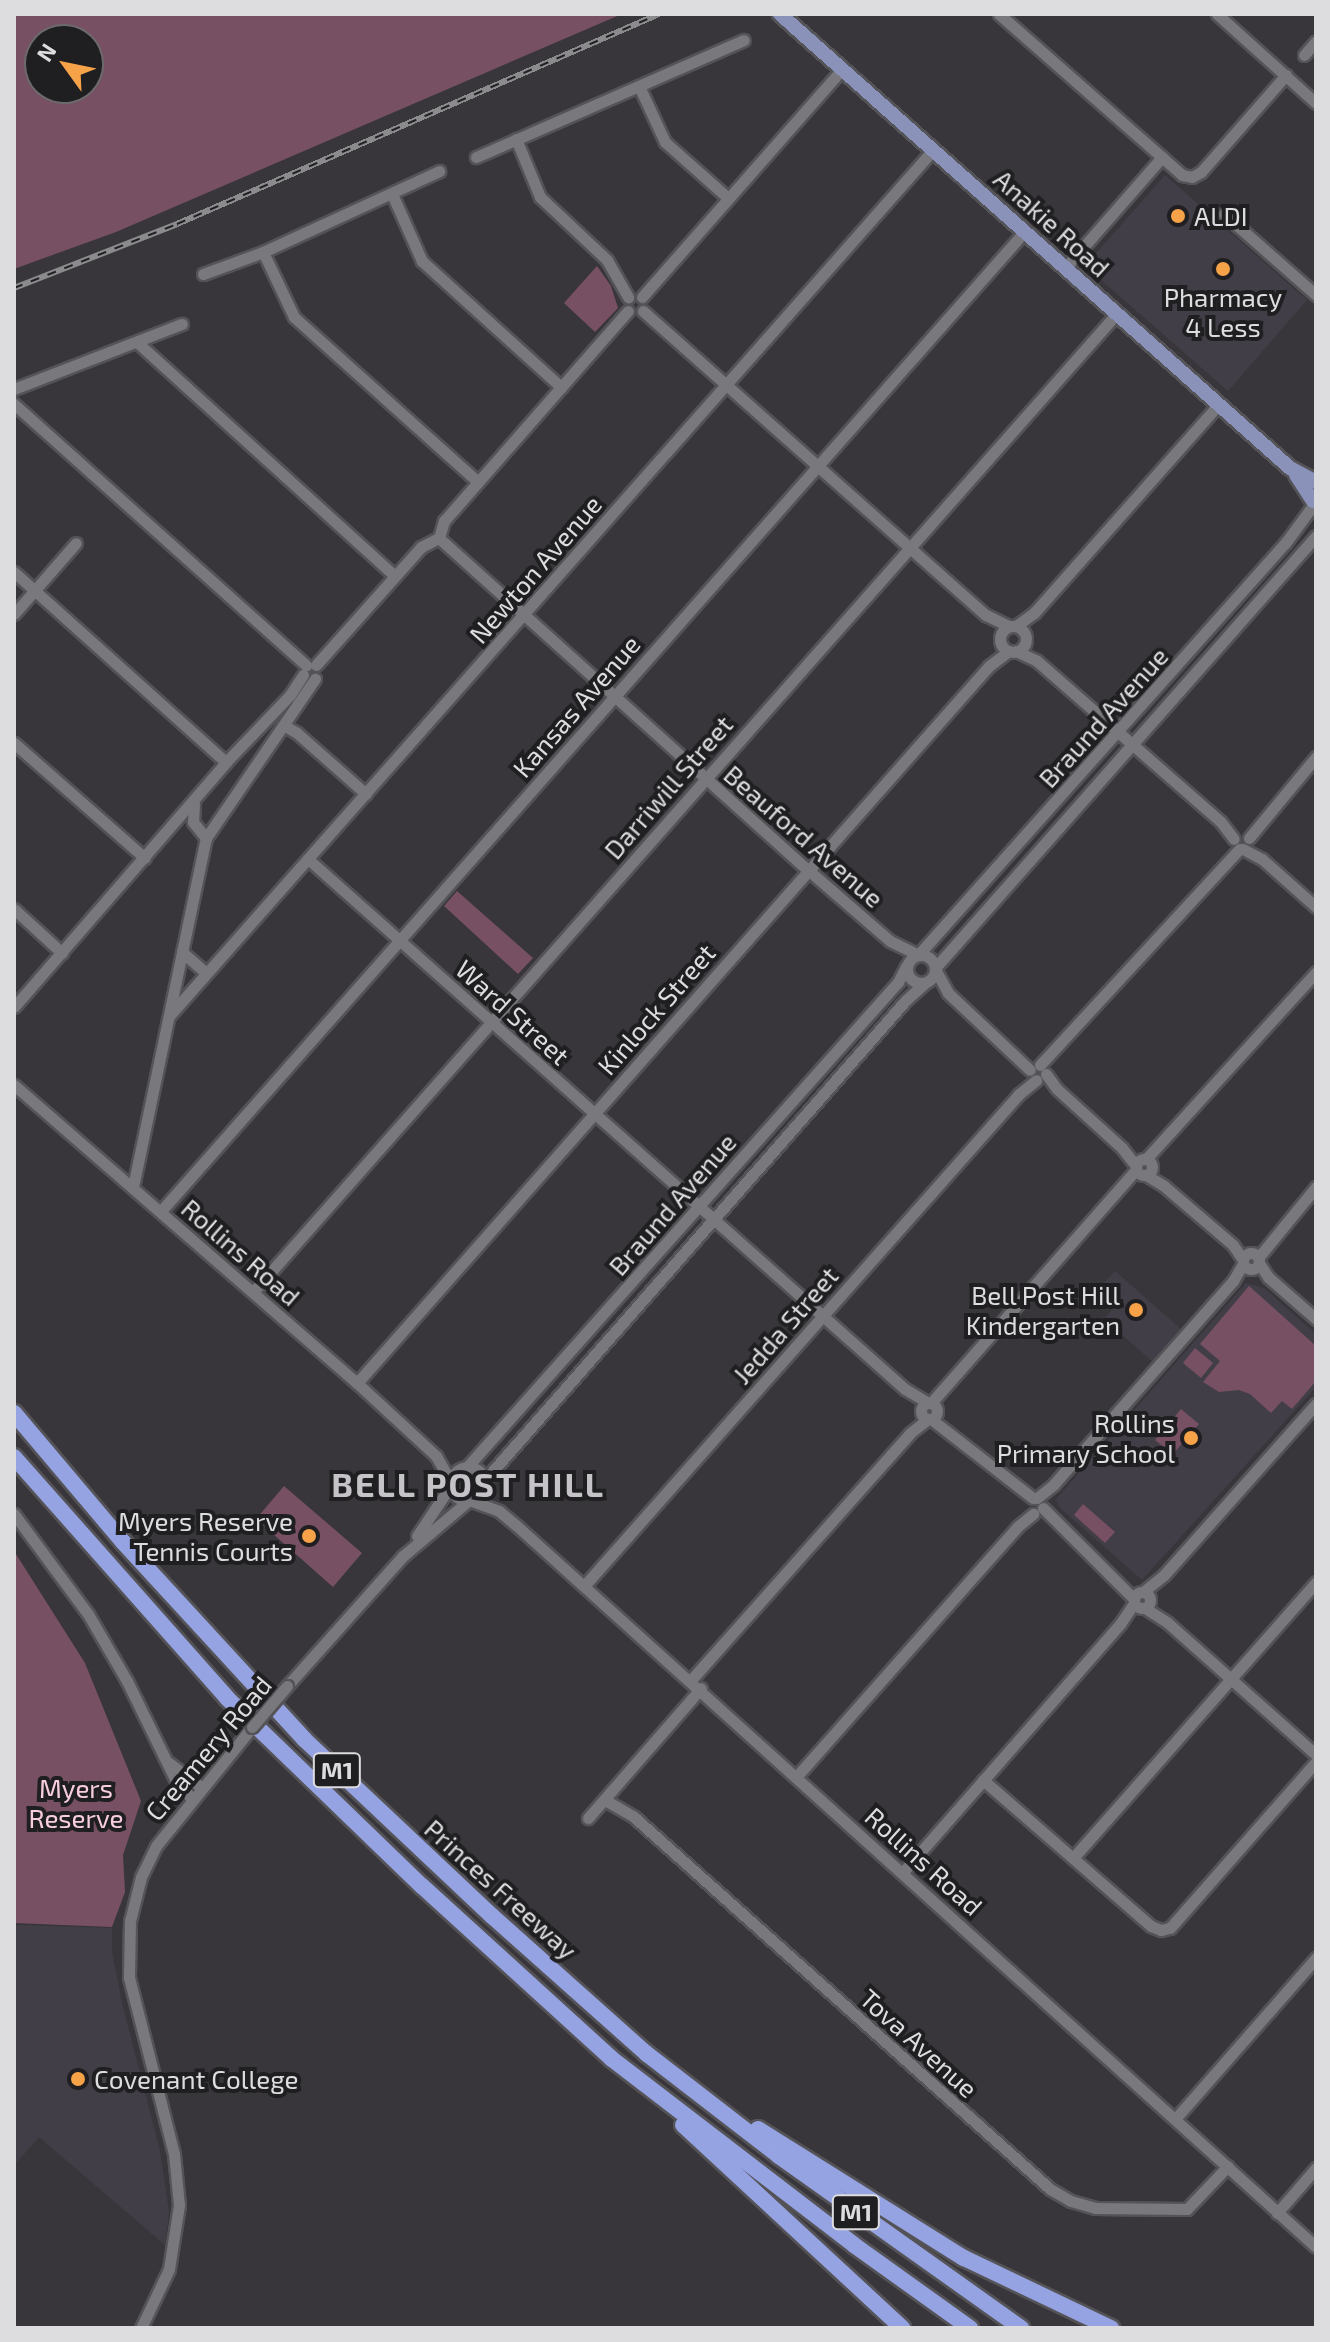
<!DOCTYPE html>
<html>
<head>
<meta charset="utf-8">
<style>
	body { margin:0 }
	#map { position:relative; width:1330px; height:2342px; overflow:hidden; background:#38363a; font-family:"Exo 2",sans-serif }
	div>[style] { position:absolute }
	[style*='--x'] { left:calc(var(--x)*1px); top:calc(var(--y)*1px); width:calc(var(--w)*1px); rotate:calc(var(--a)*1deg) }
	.built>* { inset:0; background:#423e48 }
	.green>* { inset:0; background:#775063 }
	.roads { filter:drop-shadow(2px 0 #545357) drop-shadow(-2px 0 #545357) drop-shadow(0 2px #545357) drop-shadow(0 -2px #545357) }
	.minor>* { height:11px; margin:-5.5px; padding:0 5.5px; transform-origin:5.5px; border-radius:5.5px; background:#79787d }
	.minor>.ring { margin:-5.5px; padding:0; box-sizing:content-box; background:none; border:11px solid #79787d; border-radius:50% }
	.major>* { height:14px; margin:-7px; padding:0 7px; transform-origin:7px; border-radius:7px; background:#8a92ba }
	.highway>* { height:16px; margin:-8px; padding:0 8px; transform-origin:8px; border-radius:8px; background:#96a3e3 }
	.rail>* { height:6px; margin-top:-3px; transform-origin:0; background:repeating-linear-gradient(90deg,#1f1e20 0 9px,#8b8a8d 0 18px); box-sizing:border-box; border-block:2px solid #8b8a8d }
	.bridges { filter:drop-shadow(2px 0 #545357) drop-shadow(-2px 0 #545357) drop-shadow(0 2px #545357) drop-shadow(0 -2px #545357) }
	.minor-bridge>* { height:11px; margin:-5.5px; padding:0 5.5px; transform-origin:5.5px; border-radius:5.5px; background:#79787d }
	.dots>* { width:22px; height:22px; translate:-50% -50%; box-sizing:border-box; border:4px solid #1f1e20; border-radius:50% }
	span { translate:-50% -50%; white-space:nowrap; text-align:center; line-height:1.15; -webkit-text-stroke:8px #1f1e20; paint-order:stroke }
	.shield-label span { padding:2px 6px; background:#1f1e20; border:2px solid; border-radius:6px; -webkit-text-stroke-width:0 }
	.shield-label { font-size:24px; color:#dddcdf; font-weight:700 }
	.poi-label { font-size:26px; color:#dddcdf }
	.left { translate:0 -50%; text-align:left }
	.right { translate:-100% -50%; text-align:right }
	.street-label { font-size:26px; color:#dddcdf }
	.park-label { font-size:26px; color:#f7cddf }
	.district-label { font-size:34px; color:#c5c3c8; font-weight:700; letter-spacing:2px }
	.frame { position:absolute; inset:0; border:16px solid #dddcdf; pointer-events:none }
	.north { position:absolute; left:24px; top:24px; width:80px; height:80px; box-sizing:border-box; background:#1f1e20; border:2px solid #6b6a6c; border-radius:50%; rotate:303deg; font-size:22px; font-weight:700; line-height:32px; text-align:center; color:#dddcdf }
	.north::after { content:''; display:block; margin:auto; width:28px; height:36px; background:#f6a248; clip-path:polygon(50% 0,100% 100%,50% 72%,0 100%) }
</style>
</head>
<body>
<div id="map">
	<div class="built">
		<i style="clip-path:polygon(1165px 175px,1307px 300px,1228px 391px,1085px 266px)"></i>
		<i style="clip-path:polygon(1115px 1271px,1181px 1329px,1153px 1362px,1104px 1319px,1120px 1301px,1102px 1285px)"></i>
		<i style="clip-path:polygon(1246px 1283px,1264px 1288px,1316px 1334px,1316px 1387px,1142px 1580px,1060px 1508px,1056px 1499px)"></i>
		<i style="clip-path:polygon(14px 1925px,112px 1928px,112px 1952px,122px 2003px,160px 2151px,169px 2212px,165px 2245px,39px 2137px,17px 2162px,14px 2159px)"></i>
	</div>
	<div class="green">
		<i style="clip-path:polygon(evenodd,14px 14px,622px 14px,116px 232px,14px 269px,14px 14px,40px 40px,88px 40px,88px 88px,40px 88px,40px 40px)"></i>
		<i style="clip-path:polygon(597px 266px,611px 286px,618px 308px,595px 332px,564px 303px)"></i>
		<i style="clip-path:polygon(457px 891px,533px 958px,518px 974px,444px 906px)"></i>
		<i style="clip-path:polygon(1249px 1286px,1316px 1346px,1316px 1381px,1292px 1409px,1282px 1401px,1271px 1413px,1250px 1394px,1239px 1390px,1219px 1392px,1203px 1382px,1220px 1361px,1200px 1344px)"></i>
		<i style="clip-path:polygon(1195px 1348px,1213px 1363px,1201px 1378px,1183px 1363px)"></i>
		<i style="clip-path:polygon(1181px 1409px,1199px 1424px,1173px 1454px,1155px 1440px)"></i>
		<i style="clip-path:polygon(284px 1486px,362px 1553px,333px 1587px,256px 1519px)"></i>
		<i style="clip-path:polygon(1083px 1504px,1115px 1532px,1105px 1543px,1074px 1515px)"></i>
		<i style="clip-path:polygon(14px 1551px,85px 1663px,141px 1801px,123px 1855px,125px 1892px,112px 1927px,14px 1923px)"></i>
	</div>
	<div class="roads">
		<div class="minor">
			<i style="--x:999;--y:14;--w:244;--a:41.3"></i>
			<i style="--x:1182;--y:175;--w:10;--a:11"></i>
			<i style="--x:1192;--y:177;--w:10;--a:-29"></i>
			<i style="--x:1201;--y:172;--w:129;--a:-48.8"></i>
			<i style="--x:1217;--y:14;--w:133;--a:42"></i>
			<i style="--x:1304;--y:55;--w:18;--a:-49"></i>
			<i style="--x:639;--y:86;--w:62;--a:65.1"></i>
			<i style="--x:665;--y:142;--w:84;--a:41.6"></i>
			<i style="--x:516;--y:139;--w:63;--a:67.5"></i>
			<i style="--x:540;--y:197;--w:92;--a:43.2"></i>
			<i style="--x:607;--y:260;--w:43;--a:60.4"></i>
			<i style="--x:476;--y:157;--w:292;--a:-23.6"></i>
			<i style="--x:392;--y:194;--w:73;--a:65.9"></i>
			<i style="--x:422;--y:261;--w:188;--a:42.2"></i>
			<i style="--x:1224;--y:214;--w:123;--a:41.4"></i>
			<i style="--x:263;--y:252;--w:72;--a:64.5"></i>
			<i style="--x:294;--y:317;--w:247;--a:41.9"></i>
			<i style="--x:1066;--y:267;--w:146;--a:-48.9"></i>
			<i style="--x:203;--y:274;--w:64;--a:-20.1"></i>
			<i style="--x:263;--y:252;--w:194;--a:-24.7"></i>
			<i style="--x:642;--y:297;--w:303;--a:-48.7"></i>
			<i style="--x:643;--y:311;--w:458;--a:41.6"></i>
			<i style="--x:986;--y:615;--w:25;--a:26"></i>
			<i style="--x:139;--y:344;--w:345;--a:42.2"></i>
			<i style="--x:14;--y:389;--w:180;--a:-21.2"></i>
			<i style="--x:14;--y:404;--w:392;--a:41.8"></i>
			<i style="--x:439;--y:538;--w:18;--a:-74"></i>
			<i style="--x:444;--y:521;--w:279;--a:-48.8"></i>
			<i style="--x:14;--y:572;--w:285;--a:41.9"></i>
			<i style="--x:14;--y:614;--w:94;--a:-48.9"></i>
			<i class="ring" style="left:1000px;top:626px;width:15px;height:15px"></i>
			<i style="--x:1016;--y:626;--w:22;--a:-36"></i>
			<i style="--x:1034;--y:613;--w:279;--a:-48.5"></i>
			<i style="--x:1016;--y:651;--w:23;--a:25"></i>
			<i style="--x:1037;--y:661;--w:244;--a:41.2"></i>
			<i style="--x:1221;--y:822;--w:21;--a:53"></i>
			<i style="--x:316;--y:665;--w:158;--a:-48.3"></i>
			<i style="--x:421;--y:547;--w:20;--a:-27"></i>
			<i style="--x:439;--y:538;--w:496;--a:42"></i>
			<i style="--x:808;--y:870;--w:108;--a:40.9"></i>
			<i style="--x:890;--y:941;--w:30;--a:26"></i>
			<i style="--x:285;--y:726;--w:14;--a:30"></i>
			<i style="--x:297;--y:733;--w:92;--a:41.5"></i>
			<i style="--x:14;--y:743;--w:174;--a:41.3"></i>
			<i style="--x:194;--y:804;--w:18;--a:93"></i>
			<i style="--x:193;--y:822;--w:21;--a:51"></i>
			<i style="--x:1249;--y:838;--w:105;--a:-50.4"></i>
			<i style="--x:1243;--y:849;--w:21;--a:28"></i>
			<i style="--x:1262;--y:859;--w:72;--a:41.6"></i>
			<i style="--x:308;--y:859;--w:798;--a:41.6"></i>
			<i style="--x:905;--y:1389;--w:27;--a:31"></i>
			<i style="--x:14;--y:909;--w:65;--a:42.5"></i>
			<i style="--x:182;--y:952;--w:32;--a:41"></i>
			<i style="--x:919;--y:954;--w:552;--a:-48.31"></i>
			<i style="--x:1286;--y:542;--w:47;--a:-53.6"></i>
			<i class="ring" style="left:907px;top:955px;width:17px;height:17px"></i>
			<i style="--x:935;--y:968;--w:576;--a:-48.59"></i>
			<i style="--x:936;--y:971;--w:25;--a:61"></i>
			<i style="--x:948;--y:993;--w:112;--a:43.2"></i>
			<i style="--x:14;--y:1007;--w:324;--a:-49.1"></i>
			<i style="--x:226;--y:762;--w:93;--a:-46.3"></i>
			<i style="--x:290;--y:695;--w:24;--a:-57"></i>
			<i style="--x:169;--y:1016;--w:1155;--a:-48.58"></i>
			<i style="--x:1040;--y:1065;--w:294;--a:-47.3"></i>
			<i style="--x:1046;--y:1074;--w:19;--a:54"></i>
			<i style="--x:1057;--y:1089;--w:88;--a:42.2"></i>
			<i style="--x:1122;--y:1148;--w:23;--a:52"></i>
			<i style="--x:14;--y:1085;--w:454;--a:41"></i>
			<i style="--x:357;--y:1383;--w:108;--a:42.7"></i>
			<i style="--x:436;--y:1456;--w:30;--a:60"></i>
			<i class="ring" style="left:1136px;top:1159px;width:5px;height:5px"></i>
			<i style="--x:1146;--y:1159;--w:253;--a:-47.7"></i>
			<i style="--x:1146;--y:1175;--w:21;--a:31"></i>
			<i style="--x:1164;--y:1186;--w:91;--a:40.5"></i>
			<i style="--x:1233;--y:1245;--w:18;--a:56"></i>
			<i style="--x:133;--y:1187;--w:357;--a:-78.2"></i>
			<i style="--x:206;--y:838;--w:193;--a:-55.6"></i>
			<i style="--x:161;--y:1211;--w:1306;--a:-48.6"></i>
			<i class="ring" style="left:1243px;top:1253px;width:5px;height:5px"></i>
			<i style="--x:1258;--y:1258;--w:92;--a:-50.8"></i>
			<i style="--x:1259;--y:1263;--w:17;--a:57"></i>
			<i style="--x:1268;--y:1277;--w:64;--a:41.2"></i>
			<i style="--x:254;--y:1291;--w:1304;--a:-48.57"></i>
			<i style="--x:357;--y:1383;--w:956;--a:-48.61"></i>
			<i style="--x:989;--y:666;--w:25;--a:-37"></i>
			<i class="ring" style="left:921px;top:1403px;width:5px;height:5px"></i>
			<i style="--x:931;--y:1403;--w:310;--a:-48.7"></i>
			<i style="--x:931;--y:1419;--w:129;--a:37.8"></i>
			<i style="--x:467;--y:1467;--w:649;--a:-48.37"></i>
			<i style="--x:898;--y:982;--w:18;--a:-63"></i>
			<i class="ring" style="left:451px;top:1467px;width:23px;height:23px"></i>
			<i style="--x:484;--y:1481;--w:640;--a:-48.74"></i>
			<i style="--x:906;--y:1000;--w:25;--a:-42"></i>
			<i style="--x:1037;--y:1498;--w:22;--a:-39"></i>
			<i style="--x:1054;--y:1484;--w:271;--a:-48.6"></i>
			<i style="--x:1233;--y:1281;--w:20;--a:-60"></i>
			<i style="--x:469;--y:1500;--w:32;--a:20"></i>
			<i style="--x:499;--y:1511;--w:23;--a:40"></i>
			<i style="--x:517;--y:1526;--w:1076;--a:42.06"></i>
			<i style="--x:1043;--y:1508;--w:129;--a:45"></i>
			<i style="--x:14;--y:1514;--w:124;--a:53.5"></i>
			<i style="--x:88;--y:1614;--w:78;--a:59.8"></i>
			<i style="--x:127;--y:1681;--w:111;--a:63.9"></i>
			<i style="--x:176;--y:1781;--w:24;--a:48"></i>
			<i style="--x:417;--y:1536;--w:61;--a:-56.3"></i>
			<i style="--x:584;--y:1586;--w:657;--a:-48.52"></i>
			<i style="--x:1019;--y:1094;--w:22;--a:-39"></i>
			<i class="ring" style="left:1134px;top:1592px;width:5px;height:5px"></i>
			<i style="--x:1143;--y:1592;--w:27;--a:-39"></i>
			<i style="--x:1164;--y:1575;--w:229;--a:-48.4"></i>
			<i style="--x:1145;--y:1608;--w:27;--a:33"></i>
			<i style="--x:1168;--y:1623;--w:198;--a:41.7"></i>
			<i style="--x:691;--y:1680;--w:330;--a:-48.4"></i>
			<i style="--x:910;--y:1433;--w:23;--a:-38"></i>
			<i style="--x:287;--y:1686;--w:174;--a:-48.3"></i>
			<i style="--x:403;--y:1556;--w:85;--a:-40.2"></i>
			<i style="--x:169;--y:1763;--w:41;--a:37.1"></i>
			<i style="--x:797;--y:1776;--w:332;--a:-48.5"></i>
			<i style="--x:1017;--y:1527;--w:21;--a:-39"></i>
			<i style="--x:983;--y:1780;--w:223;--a:41"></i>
			<i style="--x:1151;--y:1926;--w:11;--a:22"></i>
			<i style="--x:1161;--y:1930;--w:9;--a:-13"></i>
			<i style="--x:1170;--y:1928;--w:221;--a:-48.7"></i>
			<i style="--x:605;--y:1800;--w:34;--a:30"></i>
			<i style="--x:634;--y:1817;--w:558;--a:41.8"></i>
			<i style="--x:1050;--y:2189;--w:24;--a:30"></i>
			<i style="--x:1071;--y:2201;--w:25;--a:16"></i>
			<i style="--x:1095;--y:2208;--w:92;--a:0.6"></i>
			<i style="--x:1187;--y:2209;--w:59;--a:-46.4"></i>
			<i style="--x:588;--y:1818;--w:172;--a:-49"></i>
			<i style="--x:1073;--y:1858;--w:368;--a:-48.6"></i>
			<i style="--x:903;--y:1872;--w:330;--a:-48.8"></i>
			<i style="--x:1120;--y:1624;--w:25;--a:-56"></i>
			<i style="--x:1176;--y:2118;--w:213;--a:-48.8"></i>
			<i style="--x:1277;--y:2213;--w:60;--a:-49.1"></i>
			<i style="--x:141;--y:2328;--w:65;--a:-64.6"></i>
			<i style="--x:169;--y:2269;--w:65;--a:-81.1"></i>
			<i style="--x:179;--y:2205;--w:51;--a:-95.6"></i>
			<i style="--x:174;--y:2154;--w:183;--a:-104.3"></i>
			<i style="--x:129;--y:1977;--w:56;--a:-89"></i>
			<i style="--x:130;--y:1921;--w:45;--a:-76"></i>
			<i style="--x:141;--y:1877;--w:34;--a:-64"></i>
			<i style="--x:156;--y:1846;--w:153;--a:-51.1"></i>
		</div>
		<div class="major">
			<i style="--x:780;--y:14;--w:683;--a:41.68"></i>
			<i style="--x:1290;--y:468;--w:30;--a:28"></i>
			<i style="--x:1296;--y:475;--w:31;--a:57"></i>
		</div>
		<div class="highway">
			<i style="--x:14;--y:1413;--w:169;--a:49.8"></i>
			<i style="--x:123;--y:1542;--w:268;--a:47.4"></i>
			<i style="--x:304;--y:1739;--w:258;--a:43.3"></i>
			<i style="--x:492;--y:1916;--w:208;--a:41.7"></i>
			<i style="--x:647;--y:2054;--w:167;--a:37.7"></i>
			<i style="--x:779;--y:2156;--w:297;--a:35.4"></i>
			<i style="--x:14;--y:1457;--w:322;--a:48.5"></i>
			<i style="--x:227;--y:1698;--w:271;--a:44"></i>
			<i style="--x:422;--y:1886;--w:257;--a:42.3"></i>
			<i style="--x:612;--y:2059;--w:305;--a:37.5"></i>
			<i style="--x:854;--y:2245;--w:143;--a:35.6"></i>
			<i style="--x:683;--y:2125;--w:299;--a:42.8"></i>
			<i style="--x:758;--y:2129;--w:243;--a:32.1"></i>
			<i style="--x:964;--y:2258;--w:163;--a:25.5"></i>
		</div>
	</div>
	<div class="rail">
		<i style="--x:14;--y:288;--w:175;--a:-21.4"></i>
		<i style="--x:177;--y:224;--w:526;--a:-23.54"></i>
	</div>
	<div class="bridges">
		<div class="minor-bridge">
			<i style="--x:252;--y:1727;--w:54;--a:-49.5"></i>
		</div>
	</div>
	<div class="dots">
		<i style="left:1178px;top:216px;background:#f6a248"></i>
		<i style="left:1223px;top:269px;background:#f6a248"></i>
		<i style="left:1136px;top:1310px;background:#f6a248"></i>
		<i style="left:1191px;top:1438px;background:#f6a248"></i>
		<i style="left:309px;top:1536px;background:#f6a248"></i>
		<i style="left:78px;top:2079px;background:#f6a248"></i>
	</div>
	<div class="shield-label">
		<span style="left:337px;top:1770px">M1</span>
		<span style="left:856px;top:2212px">M1</span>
	</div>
	<div class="poi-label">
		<span class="left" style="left:1194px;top:216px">ALDI</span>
		<span style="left:1223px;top:312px">Pharmacy<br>4 Less</span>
		<span class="right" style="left:1120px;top:1310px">Bell Post Hill<br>Kindergarten</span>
		<span class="right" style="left:1175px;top:1438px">Rollins<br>Primary School</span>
		<span class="right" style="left:293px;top:1536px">Myers Reserve<br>Tennis Courts</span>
		<span class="left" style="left:94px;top:2079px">Covenant College</span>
	</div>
	<div class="street-label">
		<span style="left:1052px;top:223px;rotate:42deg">Anakie Road</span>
		<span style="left:535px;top:569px;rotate:-49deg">Newton Avenue</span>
		<span style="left:576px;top:706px;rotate:-49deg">Kansas Avenue</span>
		<span style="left:1103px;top:717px;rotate:-48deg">Braund Avenue</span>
		<span style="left:668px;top:787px;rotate:-49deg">Darriwill Street</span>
		<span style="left:804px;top:836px;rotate:41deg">Beauford Avenue</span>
		<span style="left:656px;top:1009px;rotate:-49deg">Kinlock Street</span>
		<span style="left:513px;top:1012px;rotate:42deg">Ward Street</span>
		<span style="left:672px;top:1204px;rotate:-49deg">Braund Avenue</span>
		<span style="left:241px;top:1252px;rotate:41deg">Rollins Road</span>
		<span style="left:785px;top:1325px;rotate:-49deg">Jedda Street</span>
		<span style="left:208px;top:1748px;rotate:-50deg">Creamery Road</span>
		<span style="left:924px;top:1861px;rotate:42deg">Rollins Road</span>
		<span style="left:501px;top:1889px;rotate:42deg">Princes Freeway</span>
		<span style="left:919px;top:2043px;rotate:42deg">Tova Avenue</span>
	</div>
	<div class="park-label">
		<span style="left:76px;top:1803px">Myers<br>Reserve</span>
	</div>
	<div class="district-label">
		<span style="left:468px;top:1484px">BELL POST HILL</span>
	</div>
	<div class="frame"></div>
	<div class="north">N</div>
</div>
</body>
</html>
